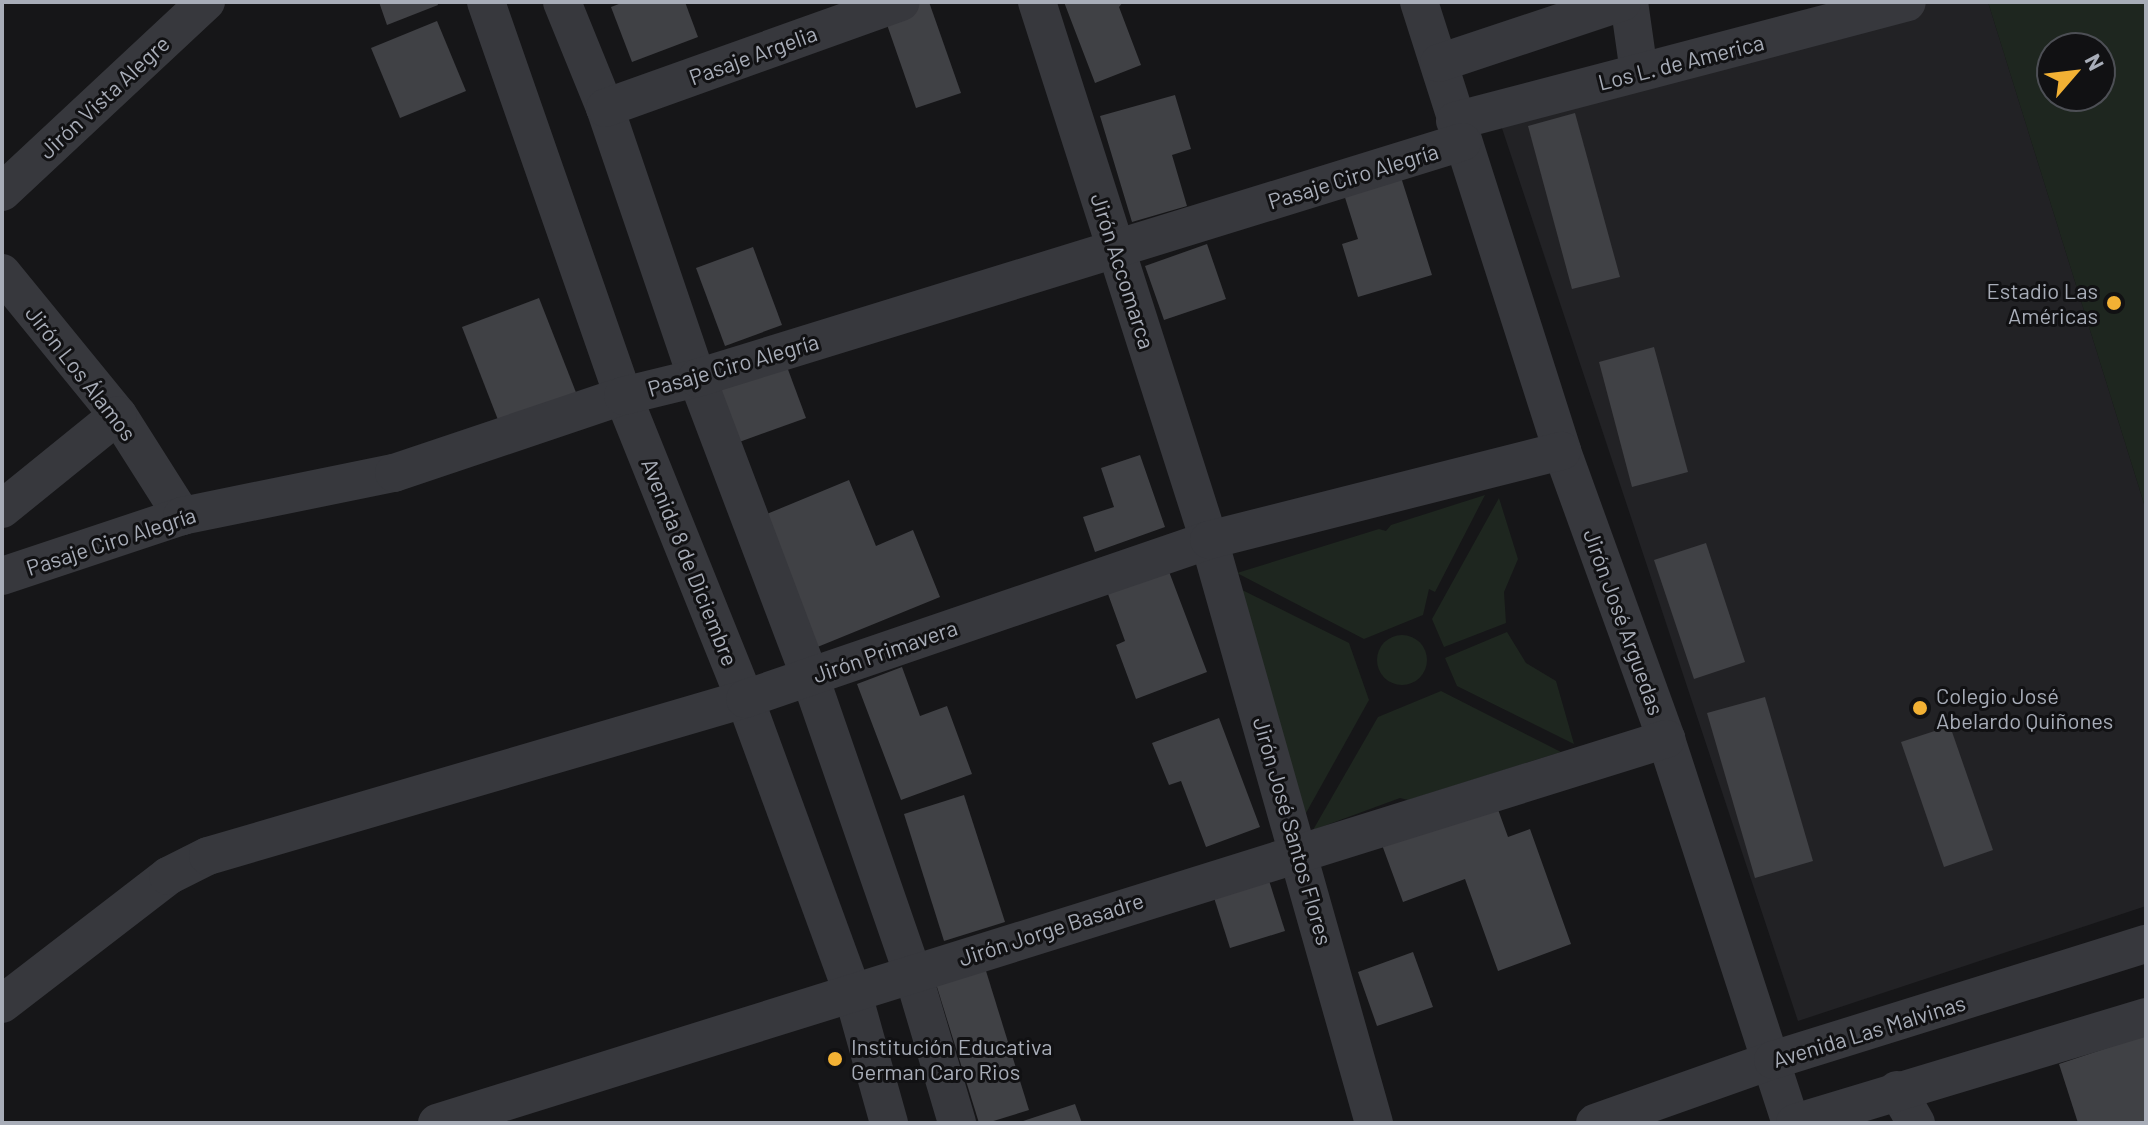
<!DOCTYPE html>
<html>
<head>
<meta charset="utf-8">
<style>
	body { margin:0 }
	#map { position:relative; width:2148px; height:1125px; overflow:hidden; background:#161618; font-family:Barlow,sans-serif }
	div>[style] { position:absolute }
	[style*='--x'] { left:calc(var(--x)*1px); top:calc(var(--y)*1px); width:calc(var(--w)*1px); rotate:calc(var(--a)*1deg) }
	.built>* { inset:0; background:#222225 }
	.green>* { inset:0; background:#1e261f }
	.round { border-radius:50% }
	.building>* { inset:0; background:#404145 }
	.minor>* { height:38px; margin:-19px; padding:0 19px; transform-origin:19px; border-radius:19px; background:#37383d }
	.dots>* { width:22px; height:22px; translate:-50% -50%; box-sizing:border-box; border:4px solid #111113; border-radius:50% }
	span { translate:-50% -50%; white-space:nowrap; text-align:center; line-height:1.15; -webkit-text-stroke:6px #111113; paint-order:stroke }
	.street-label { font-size:22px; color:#a8adb8 }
	.poi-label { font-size:22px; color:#a8adb8 }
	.right { translate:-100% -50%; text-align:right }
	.left { translate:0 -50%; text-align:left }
	.frame { position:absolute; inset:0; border:4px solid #a8adb8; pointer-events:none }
	.north { position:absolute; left:2036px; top:32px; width:80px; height:80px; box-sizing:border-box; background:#111113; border:2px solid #4d4f55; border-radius:50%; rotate:62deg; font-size:22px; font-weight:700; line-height:32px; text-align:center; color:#a8adb8 }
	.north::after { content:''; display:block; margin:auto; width:28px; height:36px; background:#f2b134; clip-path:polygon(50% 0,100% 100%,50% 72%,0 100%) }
</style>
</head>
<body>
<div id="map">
	<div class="built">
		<i style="clip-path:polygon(1897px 2px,1988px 2px,2146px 510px,2146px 906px,1798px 1021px,1493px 101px)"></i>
	</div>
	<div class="green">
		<i style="clip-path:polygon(evenodd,1988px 2px,2146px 2px,2146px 510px,1988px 2px,2100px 48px,2100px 96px,2052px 96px,2052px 48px,2100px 48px)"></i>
		<i style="clip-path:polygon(1485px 495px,1435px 592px,1429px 589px,1423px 615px,1364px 639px,1237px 573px,1379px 529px,1386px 531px,1391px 525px)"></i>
		<i style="clip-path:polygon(1499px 498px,1518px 559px,1504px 592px,1506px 623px,1444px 647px,1432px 619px)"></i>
		<i style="clip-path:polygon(1224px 581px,1349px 643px,1369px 700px,1301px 822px)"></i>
		<i style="clip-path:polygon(1507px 632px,1526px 663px,1556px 681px,1574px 744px,1457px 686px,1445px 658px)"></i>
		<i class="round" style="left:1377px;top:635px;width:50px;height:50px"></i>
		<i style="clip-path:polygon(1441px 691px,1561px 752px,1408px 800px,1400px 798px,1313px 830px,1378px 717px)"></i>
	</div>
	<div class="building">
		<i style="clip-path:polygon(379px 2px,437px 2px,438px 5px,387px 25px)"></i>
		<i style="clip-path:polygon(624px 2px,685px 2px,698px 37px,632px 62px,611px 7px)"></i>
		<i style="clip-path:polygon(922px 2px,929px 2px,961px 93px,916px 108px,884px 16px)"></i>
		<i style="clip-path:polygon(1064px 2px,1123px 2px,1119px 7px,1141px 65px,1095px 83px)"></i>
		<i style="clip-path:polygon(437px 21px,466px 91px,400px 118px,371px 48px)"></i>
		<i style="clip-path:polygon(1175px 95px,1191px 149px,1172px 155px,1187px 206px,1132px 222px,1100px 116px)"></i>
		<i style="clip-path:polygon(1575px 113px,1620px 277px,1572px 289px,1528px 126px)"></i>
		<i style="clip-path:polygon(1399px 171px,1432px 275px,1358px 297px,1342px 244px,1358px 239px,1342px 188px)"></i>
		<i style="clip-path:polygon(1207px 244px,1226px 299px,1164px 320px,1145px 266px)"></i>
		<i style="clip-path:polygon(753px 247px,782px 325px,725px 346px,696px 268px)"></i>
		<i style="clip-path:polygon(539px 298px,577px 395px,500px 425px,462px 327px)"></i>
		<i style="clip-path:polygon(1654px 347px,1688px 472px,1632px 487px,1599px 362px)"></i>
		<i style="clip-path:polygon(783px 356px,806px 418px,731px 445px,709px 383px)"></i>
		<i style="clip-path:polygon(1140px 455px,1165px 527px,1095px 552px,1083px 517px,1114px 507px,1101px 468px)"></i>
		<i style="clip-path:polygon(849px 480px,876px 546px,913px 530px,940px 597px,815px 648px,762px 516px)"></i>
		<i style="clip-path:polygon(1706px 543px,1745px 662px,1694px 679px,1654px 560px)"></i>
		<i style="clip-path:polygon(1165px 561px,1207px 672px,1136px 699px,1116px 645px,1125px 641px,1104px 583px)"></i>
		<i style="clip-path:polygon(902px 667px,920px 716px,947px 706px,972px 774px,901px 800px,857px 684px)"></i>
		<i style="clip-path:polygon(1765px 697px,1813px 861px,1755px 878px,1707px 713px)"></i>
		<i style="clip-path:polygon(1219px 718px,1260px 827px,1206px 847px,1181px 781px,1169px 785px,1152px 743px)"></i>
		<i style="clip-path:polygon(1950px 726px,1993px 850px,1944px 867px,1901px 742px)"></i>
		<i style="clip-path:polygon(1492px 793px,1508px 837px,1530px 829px,1571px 944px,1498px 971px,1465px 879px,1403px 902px,1378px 834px)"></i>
		<i style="clip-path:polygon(964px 795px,1005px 922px,944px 941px,904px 814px)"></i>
		<i style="clip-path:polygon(1265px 868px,1285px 931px,1230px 948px,1210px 885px)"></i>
		<i style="clip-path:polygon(1413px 952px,1433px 1007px,1377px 1026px,1358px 972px)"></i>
		<i style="clip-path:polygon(982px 958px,1029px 1110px,987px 1123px,979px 1123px,933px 974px)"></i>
		<i style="clip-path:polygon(2146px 1035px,2146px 1123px,2078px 1123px,2059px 1064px)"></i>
		<i style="clip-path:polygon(1075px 1104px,1082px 1123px,1020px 1123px,1020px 1122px)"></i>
	</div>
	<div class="minor">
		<i style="--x:486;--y:2;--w:417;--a:70.8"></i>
		<i style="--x:623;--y:396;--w:327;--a:68.1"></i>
		<i style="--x:745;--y:699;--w:314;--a:69.9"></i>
		<i style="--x:853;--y:994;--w:134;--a:74.4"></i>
		<i style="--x:562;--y:2;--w:114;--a:67.9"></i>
		<i style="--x:605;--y:108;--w:285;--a:71.2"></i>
		<i style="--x:697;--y:378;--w:320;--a:69.3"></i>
		<i style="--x:810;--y:677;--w:314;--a:70.9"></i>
		<i style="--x:913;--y:974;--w:155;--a:73.5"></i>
		<i style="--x:1037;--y:2;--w:565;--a:72.27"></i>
		<i style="--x:1209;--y:540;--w:606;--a:74.2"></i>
		<i style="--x:1419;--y:2;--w:471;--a:72.3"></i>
		<i style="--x:1562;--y:451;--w:306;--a:70.1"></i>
		<i style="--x:1666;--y:739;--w:404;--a:72"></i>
		<i style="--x:1629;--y:2;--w:71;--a:81.9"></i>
		<i style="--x:1439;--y:63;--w:193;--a:-18.4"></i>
		<i style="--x:605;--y:108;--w:314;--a:-19.7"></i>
		<i style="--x:1455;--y:121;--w:467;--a:-14.7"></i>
		<i style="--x:2;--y:192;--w:279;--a:-43"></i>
		<i style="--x:2;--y:273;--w:183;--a:50.8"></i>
		<i style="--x:118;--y:415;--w:120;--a:57.6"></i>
		<i style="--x:2;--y:509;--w:149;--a:-39"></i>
		<i style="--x:2;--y:576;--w:190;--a:-18.4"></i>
		<i style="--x:182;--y:516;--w:216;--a:-11.5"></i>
		<i style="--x:394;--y:473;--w:242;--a:-18.6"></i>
		<i style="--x:623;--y:396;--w:76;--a:-13.7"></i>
		<i style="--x:697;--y:378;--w:801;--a:-17.14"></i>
		<i style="--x:2;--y:1004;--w:210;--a:-37.6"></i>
		<i style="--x:168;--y:876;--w:45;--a:-26.6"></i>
		<i style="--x:208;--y:856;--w:559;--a:-16.3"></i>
		<i style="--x:745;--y:699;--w:490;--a:-18.9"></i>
		<i style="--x:1209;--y:540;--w:364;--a:-14.2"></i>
		<i style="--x:1897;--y:1090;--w:38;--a:60"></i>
		<i style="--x:437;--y:1123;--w:1288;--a:-17.35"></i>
		<i style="--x:1595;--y:1123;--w:189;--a:-19.5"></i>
		<i style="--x:1773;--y:1060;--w:391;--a:-17.3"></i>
		<i style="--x:1795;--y:1123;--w:367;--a:-16.8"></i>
	</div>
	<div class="dots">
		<i style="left:2114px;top:303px;background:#f2b134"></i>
		<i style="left:1920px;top:708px;background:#f2b134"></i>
		<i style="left:835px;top:1059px;background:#f2b134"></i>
	</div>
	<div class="street-label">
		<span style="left:753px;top:55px;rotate:-20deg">Pasaje Argelia</span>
		<span style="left:1681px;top:62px;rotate:-14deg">Los L. de America</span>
		<span style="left:104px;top:97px;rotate:-43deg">Jirón Vista Alegre</span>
		<span style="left:1353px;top:176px;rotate:-17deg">Pasaje Ciro Alegría</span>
		<span style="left:1123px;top:271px;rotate:72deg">Jirón Accomarca</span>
		<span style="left:733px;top:365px;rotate:-16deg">Pasaje Ciro Alegría</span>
		<span style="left:81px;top:373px;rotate:52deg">Jirón Los Álamos</span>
		<span style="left:111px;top:541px;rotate:-18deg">Pasaje Ciro Alegría</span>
		<span style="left:690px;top:562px;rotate:68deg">Avenida 8 de Diciembre</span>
		<span style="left:1624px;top:622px;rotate:70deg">Jirón José Arguedas</span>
		<span style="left:885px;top:651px;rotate:-19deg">Jirón Primavera</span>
		<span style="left:1293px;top:831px;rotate:74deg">Jirón José Santos Flores</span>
		<span style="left:1051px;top:929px;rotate:-18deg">Jirón Jorge Basadre</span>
		<span style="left:1869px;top:1031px;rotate:-17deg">Avenida Las Malvinas</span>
	</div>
	<div class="poi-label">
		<span class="right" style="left:2098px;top:303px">Estadio Las<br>Américas</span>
		<span class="left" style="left:1936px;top:708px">Colegio José<br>Abelardo Quiñones</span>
		<span class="left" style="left:851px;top:1059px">Institución Educativa<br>German Caro Rios</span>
	</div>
	<div class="frame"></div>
	<div class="north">N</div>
</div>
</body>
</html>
